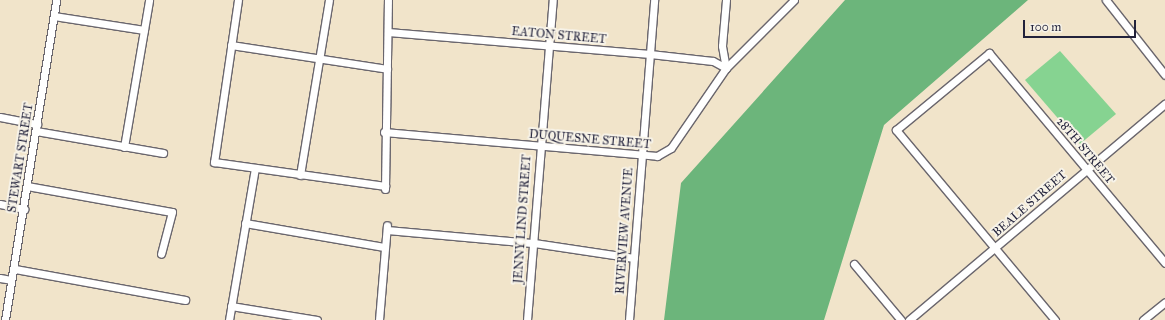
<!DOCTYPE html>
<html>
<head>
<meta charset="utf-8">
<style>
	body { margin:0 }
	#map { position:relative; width:1165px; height:320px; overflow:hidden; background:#f1e4ca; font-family:"IM FELL Great Primer",serif }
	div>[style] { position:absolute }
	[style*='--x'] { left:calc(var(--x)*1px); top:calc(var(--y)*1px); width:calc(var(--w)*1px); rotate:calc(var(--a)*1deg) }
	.green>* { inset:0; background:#86d391 }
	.forest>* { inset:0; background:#6cb57b }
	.roads { filter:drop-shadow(1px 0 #6a666d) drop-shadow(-1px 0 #6a666d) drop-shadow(0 1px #6a666d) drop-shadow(0 -1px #6a666d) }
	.minor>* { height:7px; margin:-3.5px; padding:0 3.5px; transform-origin:3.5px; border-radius:3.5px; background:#fff }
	span { translate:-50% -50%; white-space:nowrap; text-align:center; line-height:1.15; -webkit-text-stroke:4px #f7f3e8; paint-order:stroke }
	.street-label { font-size:12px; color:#22223b }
	.scale { position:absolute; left:1023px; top:20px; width:113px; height:18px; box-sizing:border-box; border:2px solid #22223b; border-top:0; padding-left:5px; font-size:12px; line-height:14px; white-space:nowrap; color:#22223b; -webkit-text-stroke:3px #f7f3e8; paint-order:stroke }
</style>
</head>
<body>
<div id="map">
	<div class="green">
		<i style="clip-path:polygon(1060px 51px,1116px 114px,1080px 144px,1025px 80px)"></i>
	</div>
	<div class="forest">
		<i style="clip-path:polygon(845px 0,1028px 0,884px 125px,824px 320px,664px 320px,681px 183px)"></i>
	</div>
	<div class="roads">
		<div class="minor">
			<i style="--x:238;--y:0;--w:164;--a:98.4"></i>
			<i style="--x:214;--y:162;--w:173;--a:8"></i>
			<i style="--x:726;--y:0;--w:46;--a:95"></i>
			<i style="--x:722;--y:46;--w:22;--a:80"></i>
			<i style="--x:1106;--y:0;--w:95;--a:51.8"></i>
			<i style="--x:54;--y:16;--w:91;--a:8.8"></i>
			<i style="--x:388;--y:32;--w:263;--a:4.8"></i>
			<i style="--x:650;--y:54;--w:63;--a:6.3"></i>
			<i style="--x:713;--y:61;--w:15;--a:28"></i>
			<i style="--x:231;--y:45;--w:158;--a:8.7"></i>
			<i style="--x:0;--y:117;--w:38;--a:11"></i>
			<i style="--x:36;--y:131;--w:129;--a:9.8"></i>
			<i style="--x:384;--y:132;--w:274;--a:5"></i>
			<i style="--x:657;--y:156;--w:16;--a:-30"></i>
			<i style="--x:671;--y:148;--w:97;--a:-55.5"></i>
			<i style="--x:726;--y:68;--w:96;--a:-45"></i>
			<i style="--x:124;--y:147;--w:149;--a:-80.3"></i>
			<i style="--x:300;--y:175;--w:177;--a:-80.6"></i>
			<i style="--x:27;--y:186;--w:147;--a:10.2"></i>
			<i style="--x:172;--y:212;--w:43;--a:104.7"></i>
			<i style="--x:385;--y:189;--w:189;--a:-89.1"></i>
			<i style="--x:0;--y:204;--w:25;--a:12"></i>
			<i style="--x:245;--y:223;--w:141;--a:9.8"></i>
			<i style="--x:387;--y:230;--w:148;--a:5.1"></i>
			<i style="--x:534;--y:243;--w:101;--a:8.5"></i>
			<i style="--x:854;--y:264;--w:73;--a:50"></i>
			<i style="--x:15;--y:269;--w:173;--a:10.3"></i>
			<i style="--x:0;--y:278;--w:11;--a:10"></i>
			<i style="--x:231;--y:306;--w:87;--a:9.2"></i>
			<i style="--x:5;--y:320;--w:324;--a:-80.9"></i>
			<i style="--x:229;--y:320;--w:154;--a:-80.3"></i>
			<i style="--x:379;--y:320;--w:95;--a:-85.2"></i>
			<i style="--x:527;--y:320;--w:321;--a:-85.4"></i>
			<i style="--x:629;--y:320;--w:321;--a:-85.5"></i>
			<i style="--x:909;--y:320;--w:335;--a:-40.2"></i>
			<i style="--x:1055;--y:320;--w:248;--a:-129.9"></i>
			<i style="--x:896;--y:130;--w:121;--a:-39.6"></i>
			<i style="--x:989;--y:53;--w:274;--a:50"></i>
			<i style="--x:1143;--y:320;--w:28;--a:-39"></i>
		</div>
	</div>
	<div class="street-label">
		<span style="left:559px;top:36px;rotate:5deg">EATON STREET</span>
		<span style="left:590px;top:140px;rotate:5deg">DUQUESNE STREET</span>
		<span style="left:1085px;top:151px;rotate:50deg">28TH STREET</span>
		<span style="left:21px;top:158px;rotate:-81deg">STEWART STREET</span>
		<span style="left:1030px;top:204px;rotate:-41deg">BEALE STREET</span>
		<span style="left:523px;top:219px;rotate:-86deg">JENNY LIND STREET</span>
		<span style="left:625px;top:231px;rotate:-86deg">RIVERVIEW AVENUE</span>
	</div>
	<div class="scale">100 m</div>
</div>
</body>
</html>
